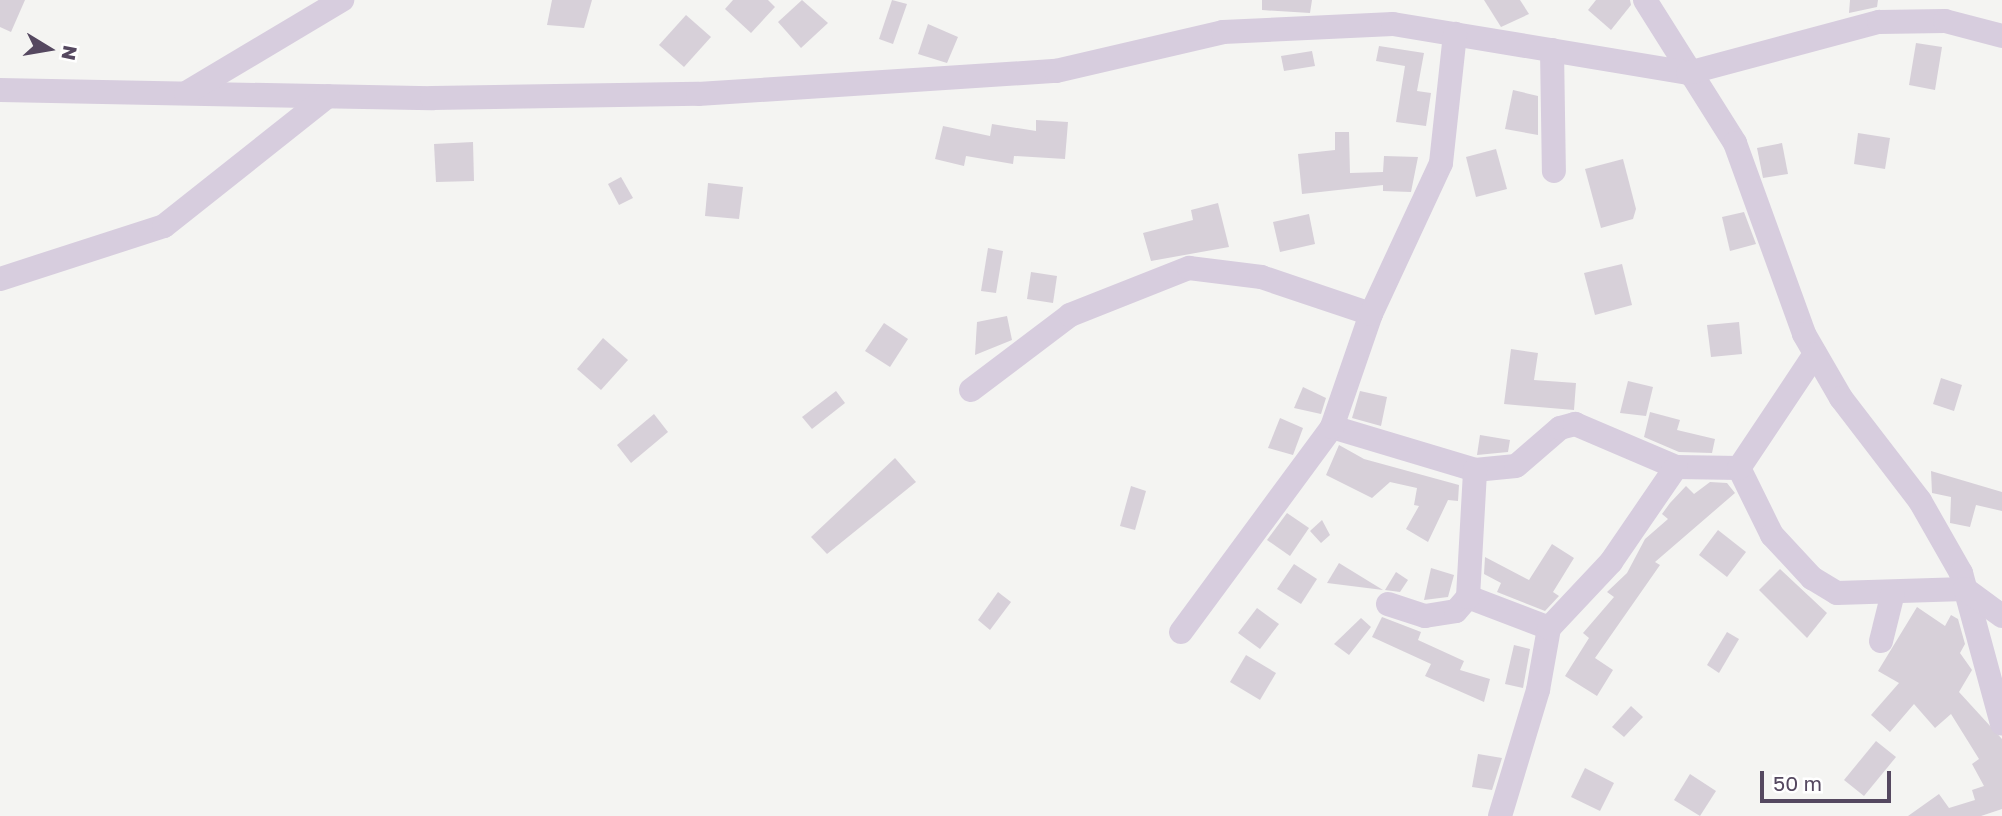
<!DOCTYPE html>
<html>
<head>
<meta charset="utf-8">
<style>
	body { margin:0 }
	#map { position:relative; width:2002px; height:816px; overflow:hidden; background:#f4f4f2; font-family:"Golos Text",sans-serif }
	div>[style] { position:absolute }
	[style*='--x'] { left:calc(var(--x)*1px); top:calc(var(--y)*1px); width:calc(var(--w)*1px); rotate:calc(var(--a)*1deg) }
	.building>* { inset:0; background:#d7d0d9 }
	.minor>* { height:24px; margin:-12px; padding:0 12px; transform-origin:12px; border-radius:12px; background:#d7cdde }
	span { translate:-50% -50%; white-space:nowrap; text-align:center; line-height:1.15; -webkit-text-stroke:6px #fff; paint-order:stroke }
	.north { position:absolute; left:14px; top:14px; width:70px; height:70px; -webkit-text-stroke:5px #fff; paint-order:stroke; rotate:101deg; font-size:19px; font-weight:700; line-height:28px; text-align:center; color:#554860 }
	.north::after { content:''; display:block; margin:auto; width:24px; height:32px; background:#554860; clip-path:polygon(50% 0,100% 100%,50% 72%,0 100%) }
	.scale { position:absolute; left:1760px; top:771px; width:131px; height:32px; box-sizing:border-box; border:4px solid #554860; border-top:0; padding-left:9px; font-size:21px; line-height:24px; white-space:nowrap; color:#554860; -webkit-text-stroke:5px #fff; paint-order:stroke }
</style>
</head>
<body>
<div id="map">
	<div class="building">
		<i style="clip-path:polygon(0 0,25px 0,11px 32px,0 27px)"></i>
		<i style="clip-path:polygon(552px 0,592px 0,584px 28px,547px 25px)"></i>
		<i style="clip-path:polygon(733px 0,768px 0,775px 7px,751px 33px,725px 9px)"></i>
		<i style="clip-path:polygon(802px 0,828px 23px,801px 48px,778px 22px)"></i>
		<i style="clip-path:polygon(892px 0,907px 4px,893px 44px,879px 39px)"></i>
		<i style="clip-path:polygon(1262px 0,1312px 0,1310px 13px,1262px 10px)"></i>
		<i style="clip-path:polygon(1484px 0,1520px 0,1529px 14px,1501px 27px)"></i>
		<i style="clip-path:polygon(1596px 0,1630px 0,1631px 5px,1611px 30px,1588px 10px)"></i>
		<i style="clip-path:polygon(1850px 0,1878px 0,1877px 7px,1849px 13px)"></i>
		<i style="clip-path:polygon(686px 15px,711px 37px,684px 67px,659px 45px)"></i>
		<i style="clip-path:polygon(928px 24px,958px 37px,947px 63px,918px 54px)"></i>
		<i style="clip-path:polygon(1916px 43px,1942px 47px,1935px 90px,1909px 85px)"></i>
		<i style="clip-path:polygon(1379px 46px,1424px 53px,1417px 91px,1431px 93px,1426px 126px,1396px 122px,1405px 66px,1376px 61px)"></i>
		<i style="clip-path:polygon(1312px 51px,1315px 66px,1284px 71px,1281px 56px)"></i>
		<i style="clip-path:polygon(1513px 90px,1538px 96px,1538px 135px,1505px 129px)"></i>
		<i style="clip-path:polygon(1036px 120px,1068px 122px,1065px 159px,1014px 156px,1013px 164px,966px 156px,964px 166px,935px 159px,943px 126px,990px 136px,992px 124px,1036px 131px)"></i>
		<i style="clip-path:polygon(1335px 132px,1349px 132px,1350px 173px,1383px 172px,1384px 156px,1418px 157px,1411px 192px,1383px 191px,1383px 185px,1302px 194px,1298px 154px,1335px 150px)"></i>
		<i style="clip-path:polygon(1858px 133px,1890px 138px,1885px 169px,1854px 164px)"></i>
		<i style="clip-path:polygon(473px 142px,474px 181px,436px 182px,434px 144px)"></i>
		<i style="clip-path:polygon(1782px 143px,1788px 174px,1763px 178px,1757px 148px)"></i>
		<i style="clip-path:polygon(1496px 149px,1507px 189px,1476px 197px,1466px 157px)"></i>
		<i style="clip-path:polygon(1623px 159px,1636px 209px,1633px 219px,1601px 228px,1585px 169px)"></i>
		<i style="clip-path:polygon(621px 177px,633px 198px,619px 205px,608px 184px)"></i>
		<i style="clip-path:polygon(708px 183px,743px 187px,739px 219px,705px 216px)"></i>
		<i style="clip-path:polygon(1218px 203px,1229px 247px,1151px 261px,1143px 233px,1193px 220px,1191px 210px)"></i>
		<i style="clip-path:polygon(1744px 212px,1756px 244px,1730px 251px,1722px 217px)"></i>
		<i style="clip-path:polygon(1309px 214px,1315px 244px,1280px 252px,1273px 222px)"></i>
		<i style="clip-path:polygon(988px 248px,1003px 251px,996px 293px,981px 291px)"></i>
		<i style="clip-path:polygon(1622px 264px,1632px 305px,1595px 315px,1584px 273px)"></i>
		<i style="clip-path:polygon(1031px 272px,1057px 276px,1053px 303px,1027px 299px)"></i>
		<i style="clip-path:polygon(1007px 316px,1012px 340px,975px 355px,977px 322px)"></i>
		<i style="clip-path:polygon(1739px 322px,1742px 354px,1711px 357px,1707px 325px)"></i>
		<i style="clip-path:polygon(884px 323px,908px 339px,890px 367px,865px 351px)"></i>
		<i style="clip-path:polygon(603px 338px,628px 360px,601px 390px,577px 369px)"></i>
		<i style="clip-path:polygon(1511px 349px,1538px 353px,1534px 380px,1576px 383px,1574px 410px,1504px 404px)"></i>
		<i style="clip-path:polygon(1941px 378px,1962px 385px,1954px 411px,1933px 404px)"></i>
		<i style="clip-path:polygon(1628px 381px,1653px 387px,1646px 416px,1620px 413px)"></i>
		<i style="clip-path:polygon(1303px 387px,1326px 398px,1321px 414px,1294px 408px)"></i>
		<i style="clip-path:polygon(836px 391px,845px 403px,812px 429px,802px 417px)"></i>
		<i style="clip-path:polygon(1360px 391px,1387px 397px,1381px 426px,1352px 418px)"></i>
		<i style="clip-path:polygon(1650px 412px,1680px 420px,1677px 430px,1715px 439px,1712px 453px,1679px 452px,1644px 437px)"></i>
		<i style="clip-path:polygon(654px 414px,668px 432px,631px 463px,617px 445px)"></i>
		<i style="clip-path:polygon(1280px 418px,1303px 428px,1293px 455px,1268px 448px)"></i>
		<i style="clip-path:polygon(1480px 435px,1510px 440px,1508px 452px,1477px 455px)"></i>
		<i style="clip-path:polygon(1339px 445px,1364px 459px,1459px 485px,1458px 501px,1448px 500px,1428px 542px,1406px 529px,1419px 506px,1414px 505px,1417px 488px,1390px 482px,1372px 498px,1326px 475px)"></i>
		<i style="clip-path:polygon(895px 458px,916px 482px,827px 554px,811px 537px)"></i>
		<i style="clip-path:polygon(1931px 471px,2002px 492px,2002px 511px,1976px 505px,1970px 527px,1950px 523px,1951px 497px,1932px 493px)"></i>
		<i style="clip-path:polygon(1710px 482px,1727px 483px,1735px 493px,1655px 562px,1660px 565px,1595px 658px,1613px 670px,1597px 696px,1565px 676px,1589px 638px,1583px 633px,1614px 597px,1607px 592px,1627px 573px,1645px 539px,1668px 519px,1662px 514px,1670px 503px,1686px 486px,1694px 494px)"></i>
		<i style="clip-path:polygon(1131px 486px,1146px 491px,1135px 530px,1120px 526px)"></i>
		<i style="clip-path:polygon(1287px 513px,1309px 528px,1290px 556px,1267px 540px)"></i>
		<i style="clip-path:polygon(1322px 520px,1330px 535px,1321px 543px,1310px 531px)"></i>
		<i style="clip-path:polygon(1718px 530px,1746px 552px,1727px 577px,1699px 555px)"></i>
		<i style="clip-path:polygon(1552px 544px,1574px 558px,1553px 592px,1559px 596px,1545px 611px,1497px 592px,1501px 583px,1484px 574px,1485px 557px,1529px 580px)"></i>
		<i style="clip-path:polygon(1339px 563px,1383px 590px,1327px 583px)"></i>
		<i style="clip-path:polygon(1294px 564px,1317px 579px,1301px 604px,1277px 589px)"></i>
		<i style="clip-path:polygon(1431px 568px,1454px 575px,1448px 597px,1424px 600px)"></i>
		<i style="clip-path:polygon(1780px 569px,1827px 613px,1807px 638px,1759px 590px)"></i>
		<i style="clip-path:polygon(1396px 572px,1408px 580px,1400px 592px,1385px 590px)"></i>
		<i style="clip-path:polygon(998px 592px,1011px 602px,990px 630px,978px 620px)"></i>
		<i style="clip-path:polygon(1917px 607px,1945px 626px,1951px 615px,1958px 619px,1965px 644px,1960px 653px,1972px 670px,1959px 692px,2002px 739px,2002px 809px,1981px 816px,1908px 816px,1939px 794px,1949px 808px,1975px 800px,1972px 790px,1984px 786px,1972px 764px,1979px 759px,1951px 714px,1935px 728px,1914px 704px,1890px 732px,1871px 715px,1899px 683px,1878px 671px)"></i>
		<i style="clip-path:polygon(1257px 608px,1279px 624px,1260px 649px,1238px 633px)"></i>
		<i style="clip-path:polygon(1382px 617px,1421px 632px,1418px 640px,1464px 661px,1460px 670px,1490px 679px,1484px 702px,1425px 676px,1431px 664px,1372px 637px)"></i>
		<i style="clip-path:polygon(1361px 618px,1371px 627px,1349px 655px,1334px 644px)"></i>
		<i style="clip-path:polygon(1727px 632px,1739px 639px,1719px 673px,1707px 665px)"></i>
		<i style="clip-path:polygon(1514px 645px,1530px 649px,1523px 688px,1505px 684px)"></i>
		<i style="clip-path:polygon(1246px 655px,1276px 673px,1260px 700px,1230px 682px)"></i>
		<i style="clip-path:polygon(1631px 706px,1643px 717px,1624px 737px,1612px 727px)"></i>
		<i style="clip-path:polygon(1876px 741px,1896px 757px,1864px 796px,1844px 780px)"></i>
		<i style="clip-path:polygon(1478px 754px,1502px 758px,1492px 790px,1472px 787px)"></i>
		<i style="clip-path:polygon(1585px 768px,1614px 783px,1600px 811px,1571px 797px)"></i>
		<i style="clip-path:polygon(1690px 774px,1716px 791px,1700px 816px,1674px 800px)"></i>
	</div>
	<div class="minor">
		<i style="--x:1645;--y:0;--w:169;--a:57.8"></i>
		<i style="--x:1735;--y:143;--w:203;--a:70.1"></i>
		<i style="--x:1804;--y:334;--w:74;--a:60"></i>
		<i style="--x:1841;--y:398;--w:130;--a:52.5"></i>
		<i style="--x:1920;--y:501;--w:83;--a:60.3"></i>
		<i style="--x:1961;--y:573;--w:156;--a:74.8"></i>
		<i style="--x:1552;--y:50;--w:121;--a:89.1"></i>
		<i style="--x:0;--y:90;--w:432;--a:1.1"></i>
		<i style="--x:432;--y:98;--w:266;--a:-0.9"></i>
		<i style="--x:698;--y:94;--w:359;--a:-3.7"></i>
		<i style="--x:1056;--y:71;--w:171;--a:-13.1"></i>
		<i style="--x:1223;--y:32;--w:170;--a:-2.7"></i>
		<i style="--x:1393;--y:24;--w:299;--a:9.4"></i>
		<i style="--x:1688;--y:73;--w:198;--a:-15"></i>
		<i style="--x:1879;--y:22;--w:66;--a:-0.9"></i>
		<i style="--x:1945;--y:21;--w:59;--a:14.7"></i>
		<i style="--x:186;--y:93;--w:182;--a:-30.8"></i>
		<i style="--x:0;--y:279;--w:172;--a:-17.9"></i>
		<i style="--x:164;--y:226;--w:209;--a:-38.4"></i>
		<i style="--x:971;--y:390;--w:124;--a:-37.1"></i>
		<i style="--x:1070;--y:315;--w:128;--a:-21.6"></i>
		<i style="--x:1189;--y:268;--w:73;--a:7.1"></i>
		<i style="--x:1261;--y:277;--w:116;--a:18.6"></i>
		<i style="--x:1332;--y:427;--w:149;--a:16.7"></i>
		<i style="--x:1475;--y:470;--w:41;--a:-5.6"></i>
		<i style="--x:1516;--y:466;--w:58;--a:-40.8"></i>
		<i style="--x:1560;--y:428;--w:16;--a:-15"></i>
		<i style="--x:1575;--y:424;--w:110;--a:23.1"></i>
		<i style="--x:1676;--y:467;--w:63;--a:0.9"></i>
		<i style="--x:1739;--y:468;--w:75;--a:63.8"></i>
		<i style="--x:1772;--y:535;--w:59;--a:47.1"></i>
		<i style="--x:1812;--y:578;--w:29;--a:31"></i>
		<i style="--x:1837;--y:593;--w:128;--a:-1.8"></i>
		<i style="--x:1965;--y:589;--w:46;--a:36.1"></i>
		<i style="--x:1739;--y:468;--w:137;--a:-56.3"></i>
		<i style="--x:1468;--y:597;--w:87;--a:20.9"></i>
		<i style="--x:1388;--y:604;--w:39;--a:18"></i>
		<i style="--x:1425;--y:616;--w:31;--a:-9"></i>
		<i style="--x:1456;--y:611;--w:18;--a:-49"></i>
		<i style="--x:1468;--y:597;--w:127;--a:-86.8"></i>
		<i style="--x:1181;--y:632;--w:255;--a:-53.6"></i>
		<i style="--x:1332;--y:427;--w:120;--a:-71"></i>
		<i style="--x:1371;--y:314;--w:166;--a:-65.1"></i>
		<i style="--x:1441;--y:163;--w:130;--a:-83.8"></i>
		<i style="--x:1881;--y:641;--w:49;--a:-76"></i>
		<i style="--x:1500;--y:816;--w:132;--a:-73.2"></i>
		<i style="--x:1538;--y:690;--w:63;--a:-79.9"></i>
		<i style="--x:1549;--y:628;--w:91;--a:-46.8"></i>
		<i style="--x:1611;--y:562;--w:115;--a:-55.6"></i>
	</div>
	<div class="north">N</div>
	<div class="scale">50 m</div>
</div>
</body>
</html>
